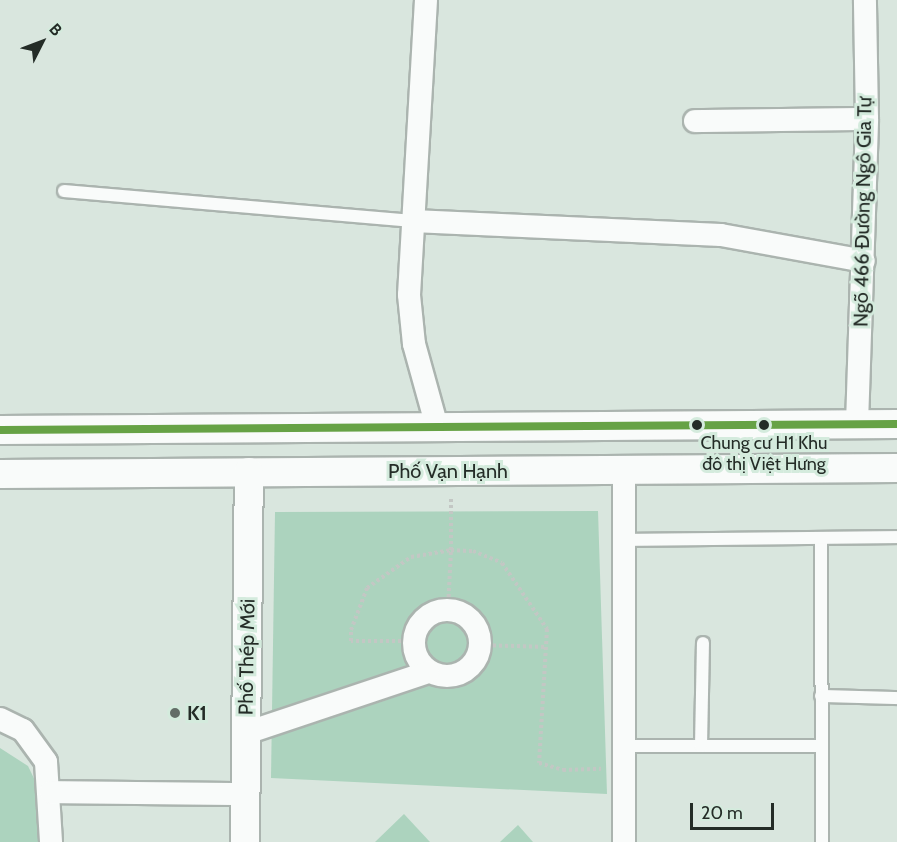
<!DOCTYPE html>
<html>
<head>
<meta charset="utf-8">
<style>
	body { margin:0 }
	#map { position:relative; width:897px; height:842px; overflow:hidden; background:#d9e6de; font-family:Cabin,sans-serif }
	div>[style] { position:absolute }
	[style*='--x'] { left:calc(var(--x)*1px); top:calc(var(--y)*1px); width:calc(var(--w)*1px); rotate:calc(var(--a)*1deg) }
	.green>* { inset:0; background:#acd3be }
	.path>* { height:4px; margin-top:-2px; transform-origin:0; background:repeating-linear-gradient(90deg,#c3c7c4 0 3px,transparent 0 6px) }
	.roads { filter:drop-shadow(2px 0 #abb4af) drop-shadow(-2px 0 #abb4af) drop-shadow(0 2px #abb4af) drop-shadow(0 -2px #abb4af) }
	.service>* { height:12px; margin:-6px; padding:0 6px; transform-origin:6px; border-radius:6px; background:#f9fbfa }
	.minor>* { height:22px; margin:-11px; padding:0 11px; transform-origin:11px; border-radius:11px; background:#f9fbfa }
	.minor>.ring { margin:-11px; padding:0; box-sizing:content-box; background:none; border:22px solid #f9fbfa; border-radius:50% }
	.tertiary>* { height:28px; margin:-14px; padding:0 14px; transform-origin:14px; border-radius:14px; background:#f9fbfa }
	.bus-1>* { height:8px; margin:-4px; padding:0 4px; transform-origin:4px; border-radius:4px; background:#66a245 }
	.dots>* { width:16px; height:16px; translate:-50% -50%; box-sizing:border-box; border:3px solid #d4ebdd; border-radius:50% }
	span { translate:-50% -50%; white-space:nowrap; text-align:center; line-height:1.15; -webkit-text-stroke:6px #d4ebdd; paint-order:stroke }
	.bus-label { font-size:18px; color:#242c27 }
	.street-label { font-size:20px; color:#242c27 }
	.poi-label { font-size:20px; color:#242c27; font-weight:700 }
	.left { translate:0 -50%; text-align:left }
	.north { position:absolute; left:12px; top:12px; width:60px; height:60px; -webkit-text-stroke:4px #d4ebdd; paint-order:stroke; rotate:48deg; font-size:16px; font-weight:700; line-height:24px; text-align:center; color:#242c27 }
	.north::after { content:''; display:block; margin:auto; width:21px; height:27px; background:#242c27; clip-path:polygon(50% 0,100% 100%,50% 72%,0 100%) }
	.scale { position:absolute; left:690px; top:803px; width:84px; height:27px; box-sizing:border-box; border:3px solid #242c27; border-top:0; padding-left:8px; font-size:18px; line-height:21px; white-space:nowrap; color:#242c27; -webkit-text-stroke:4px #d4ebdd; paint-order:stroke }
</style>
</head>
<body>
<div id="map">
	<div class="green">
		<i style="clip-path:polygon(598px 511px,607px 794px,271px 778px,275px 512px)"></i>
		<i style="clip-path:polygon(0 748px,28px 766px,41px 793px,40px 842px,0 842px)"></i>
		<i style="clip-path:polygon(404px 814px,430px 842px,375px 842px)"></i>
		<i style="clip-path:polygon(518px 825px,533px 842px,500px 842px)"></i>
	</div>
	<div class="path">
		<i style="--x:448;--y:609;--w:59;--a:-87.1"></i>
		<i style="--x:451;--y:550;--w:22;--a:3"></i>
		<i style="--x:473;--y:551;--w:31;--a:22"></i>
		<i style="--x:502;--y:563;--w:80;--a:55.7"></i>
		<i style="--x:547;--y:629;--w:134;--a:93.4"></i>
		<i style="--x:539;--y:763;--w:25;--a:16"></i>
		<i style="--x:563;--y:770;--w:38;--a:-2"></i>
		<i style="--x:413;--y:641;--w:62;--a:180"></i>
		<i style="--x:351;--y:641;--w:11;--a:-90"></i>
		<i style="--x:351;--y:630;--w:45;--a:-69.1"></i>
		<i style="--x:367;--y:588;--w:54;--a:-35.2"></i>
		<i style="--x:411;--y:557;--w:41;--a:-9.9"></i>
		<i style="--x:451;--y:550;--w:52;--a:-90"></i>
		<i style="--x:481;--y:645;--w:65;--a:1.8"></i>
	</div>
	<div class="roads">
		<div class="service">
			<i style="--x:64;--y:191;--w:350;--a:4.9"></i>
			<i style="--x:821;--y:538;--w:304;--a:89.8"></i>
			<i style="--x:624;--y:540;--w:273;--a:-0.6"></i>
			<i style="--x:821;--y:696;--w:76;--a:1.5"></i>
			<i style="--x:625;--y:746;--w:196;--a:0"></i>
			<i style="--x:701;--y:746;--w:103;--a:-88.9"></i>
		</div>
		<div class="minor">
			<i style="--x:426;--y:0;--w:295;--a:93.3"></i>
			<i style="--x:409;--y:295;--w:49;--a:84.2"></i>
			<i style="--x:414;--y:344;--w:86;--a:74.5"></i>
			<i style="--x:695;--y:121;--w:172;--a:-0.7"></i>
			<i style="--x:413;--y:221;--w:308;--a:2.6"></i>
			<i style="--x:721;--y:235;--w:145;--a:10.3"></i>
			<i style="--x:857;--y:424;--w:305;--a:-88.1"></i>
			<i style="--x:867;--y:119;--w:119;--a:-91"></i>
			<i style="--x:624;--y:469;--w:373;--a:90"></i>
			<i class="ring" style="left:414px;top:610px;width:44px;height:44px"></i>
			<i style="--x:0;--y:719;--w:25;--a:26"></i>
			<i style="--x:23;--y:730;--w:39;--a:54"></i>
			<i style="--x:46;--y:762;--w:80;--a:86.4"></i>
			<i style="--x:246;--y:733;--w:192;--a:-18.5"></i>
			<i style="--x:51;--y:792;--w:195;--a:0.6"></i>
		</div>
		<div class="tertiary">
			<i style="--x:0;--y:430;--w:897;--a:-0.38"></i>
			<i style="--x:0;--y:474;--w:897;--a:-0.38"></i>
			<i style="--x:245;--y:842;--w:370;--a:-89.4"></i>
		</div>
	</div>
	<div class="bus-1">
		<i style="--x:0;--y:430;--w:897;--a:-0.38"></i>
	</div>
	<div class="dots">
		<i style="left:697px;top:425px;background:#242c27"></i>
		<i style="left:764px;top:425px;background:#242c27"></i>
		<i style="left:175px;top:713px;background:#636d67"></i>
	</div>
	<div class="bus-label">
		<span style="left:764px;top:454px">Chung cư H1 Khu<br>đô thị Việt Hưng</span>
	</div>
	<div class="street-label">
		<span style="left:863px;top:212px;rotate:-89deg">Ngõ 466 Đường Ngô Gia Tự</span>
		<span style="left:448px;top:471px">Phố Vạn Hạnh</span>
		<span style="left:247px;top:657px;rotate:-89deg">Phố Thép Mới</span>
	</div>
	<div class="poi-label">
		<span class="left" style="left:187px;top:713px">K1</span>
	</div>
	<div class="north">B</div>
	<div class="scale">20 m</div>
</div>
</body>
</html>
